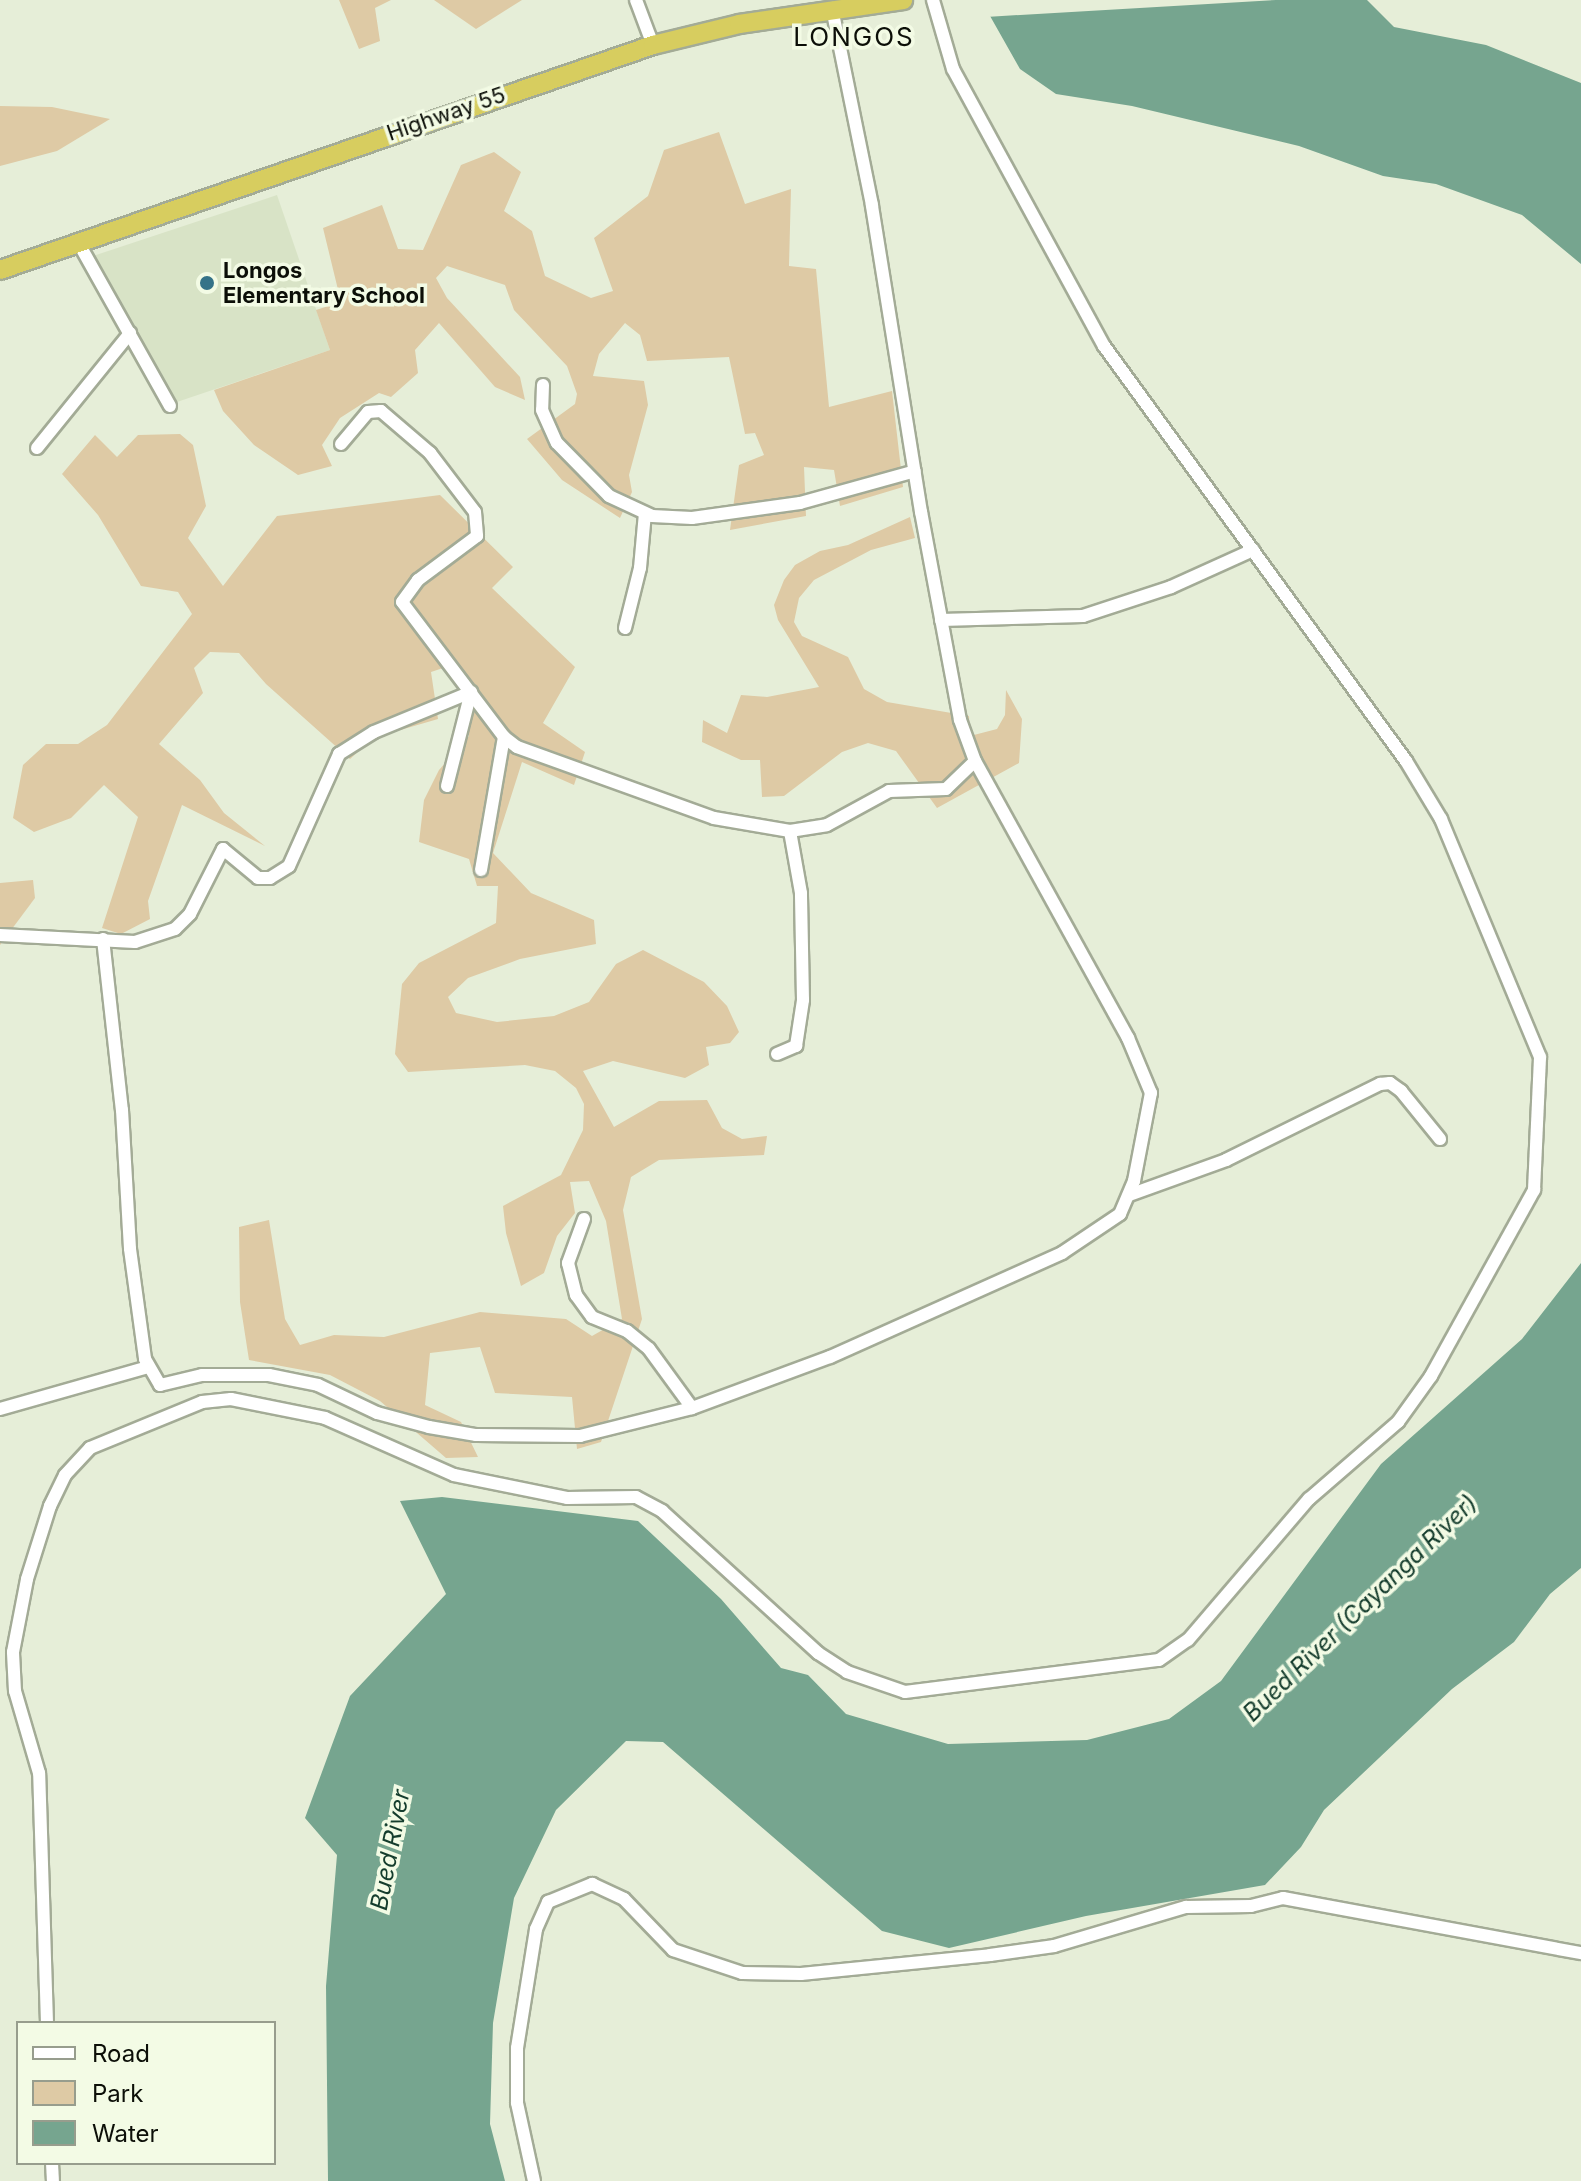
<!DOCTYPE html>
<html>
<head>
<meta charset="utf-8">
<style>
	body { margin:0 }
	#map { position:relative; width:1581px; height:2181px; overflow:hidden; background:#e6eed8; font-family:Inter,sans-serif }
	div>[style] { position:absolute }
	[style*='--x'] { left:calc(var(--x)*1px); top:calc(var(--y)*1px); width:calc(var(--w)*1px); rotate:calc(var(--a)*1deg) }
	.built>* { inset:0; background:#d8e3c6 }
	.green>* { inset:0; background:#decaa5 }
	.water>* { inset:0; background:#76a58f }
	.pier>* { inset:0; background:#e6eed8 }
	.roads { filter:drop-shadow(2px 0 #a3ab96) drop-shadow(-2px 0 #a3ab96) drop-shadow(0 2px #a3ab96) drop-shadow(0 -2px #a3ab96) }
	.minor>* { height:12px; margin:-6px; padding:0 6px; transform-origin:6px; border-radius:6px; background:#fff }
	.highway>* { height:18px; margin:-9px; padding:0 9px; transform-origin:9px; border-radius:9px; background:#d7cd5f }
	.dots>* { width:22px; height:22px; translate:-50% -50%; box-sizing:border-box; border:4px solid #f3fbe5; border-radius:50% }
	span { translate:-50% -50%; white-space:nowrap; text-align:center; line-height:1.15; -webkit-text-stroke:7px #f3fbe5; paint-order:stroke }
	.street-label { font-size:22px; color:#0c0f08 }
	.poi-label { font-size:22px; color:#0c0f08; font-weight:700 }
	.left { translate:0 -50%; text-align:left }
	.water-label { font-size:24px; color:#153d2d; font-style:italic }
	.quarter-label { font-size:26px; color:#0c0f08; letter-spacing:2px }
	.legend { position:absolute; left:16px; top:2021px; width:260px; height:144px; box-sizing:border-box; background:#f3fbe5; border:2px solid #979d8d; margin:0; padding:10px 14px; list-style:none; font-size:24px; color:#0c0f08 }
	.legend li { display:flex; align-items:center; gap:16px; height:40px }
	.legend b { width:40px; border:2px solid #979d8d }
</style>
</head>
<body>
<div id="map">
	<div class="built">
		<i style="clip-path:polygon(277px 195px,330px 350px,174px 403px,93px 256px)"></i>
	</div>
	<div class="green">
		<i style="clip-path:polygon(339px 0,391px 0,375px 8px,380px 41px,359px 49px)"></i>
		<i style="clip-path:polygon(434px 0,522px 0,476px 29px)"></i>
		<i style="clip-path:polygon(0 106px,52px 107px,110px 119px,57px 151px,0 166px)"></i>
		<i style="clip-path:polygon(719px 132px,745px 204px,791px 189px,789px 266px,816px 269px,829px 407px,892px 391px,903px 487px,840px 506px,834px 470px,804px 467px,806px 516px,730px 530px,739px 465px,764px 455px,755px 433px,745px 434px,729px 357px,647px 361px,640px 335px,625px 323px,599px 354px,593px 376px,644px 381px,648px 405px,629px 475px,632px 492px,620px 518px,562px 480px,527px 439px,575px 404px,577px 394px,567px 366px,514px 310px,505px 285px,447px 266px,436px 278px,447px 298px,520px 377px,525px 400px,495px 387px,439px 323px,415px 350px,418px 373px,391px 397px,379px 393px,340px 418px,322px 445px,332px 466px,298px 475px,254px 445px,223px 411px,214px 390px,330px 350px,316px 310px,341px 302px,323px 228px,382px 205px,398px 249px,423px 250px,461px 165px,494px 152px,521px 172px,504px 211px,532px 231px,545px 276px,591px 298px,613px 291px,594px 238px,648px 196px,664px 150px)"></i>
		<i style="clip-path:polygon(180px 434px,193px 445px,206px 506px,188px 538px,223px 586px,277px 516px,440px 495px,513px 567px,492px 588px,575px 667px,543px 723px,585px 752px,574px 785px,522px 762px,493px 853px,531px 893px,594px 920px,596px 944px,520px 959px,468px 978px,448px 997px,456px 1013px,497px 1022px,554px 1016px,589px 1002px,616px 964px,643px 950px,704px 982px,727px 1006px,739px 1032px,730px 1043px,706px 1047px,709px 1065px,685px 1078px,613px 1061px,583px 1071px,614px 1127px,659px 1101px,707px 1100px,722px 1128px,742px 1139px,767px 1136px,764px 1155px,659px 1160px,631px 1177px,623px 1210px,642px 1319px,601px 1442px,577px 1449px,572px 1397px,495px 1393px,480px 1347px,430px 1353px,425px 1405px,461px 1422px,478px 1457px,446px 1458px,380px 1401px,330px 1375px,249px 1360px,240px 1302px,239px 1227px,269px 1220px,285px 1319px,300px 1345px,334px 1335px,384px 1337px,480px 1312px,566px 1319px,592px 1336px,622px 1319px,606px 1221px,589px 1181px,570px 1182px,575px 1213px,557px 1236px,544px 1273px,521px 1286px,506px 1233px,503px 1206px,561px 1175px,583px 1130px,584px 1104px,576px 1088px,555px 1071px,525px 1065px,408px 1072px,395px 1054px,402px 984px,419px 963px,496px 923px,498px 886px,477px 886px,469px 859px,419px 842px,424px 800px,439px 770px,469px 736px,464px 689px,446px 667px,431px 672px,438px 719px,373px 738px,350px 759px,266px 684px,239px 653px,210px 652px,194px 668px,203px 693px,159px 744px,200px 780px,224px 813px,265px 846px,182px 805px,148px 901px,150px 919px,121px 934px,102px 928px,138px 817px,104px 785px,71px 818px,34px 832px,13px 818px,23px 765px,46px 744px,78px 744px,107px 725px,192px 614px,178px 592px,141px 586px,98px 515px,62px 474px,95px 435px,117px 457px,138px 435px)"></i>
		<i style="clip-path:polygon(910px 517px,915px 538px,871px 550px,814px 580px,799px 598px,794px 622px,802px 636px,848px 657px,864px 689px,887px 702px,969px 716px,970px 736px,997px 729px,1005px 715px,1006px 690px,1022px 719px,1019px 763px,937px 808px,896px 751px,868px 743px,842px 752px,784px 796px,762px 797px,760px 760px,741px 760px,702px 742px,703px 720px,727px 733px,741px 695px,767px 697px,819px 687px,778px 620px,774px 605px,784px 580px,795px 565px,820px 551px,848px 545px)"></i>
		<i style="clip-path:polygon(33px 880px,35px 898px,0 945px,0 883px)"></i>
	</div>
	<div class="water">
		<i style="clip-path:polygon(981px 0,1367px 0,1394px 27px,1486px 45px,1581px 83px,1581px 264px,1522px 215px,1436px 184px,1383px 176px,1299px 146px,1132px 106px,1056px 94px,1020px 69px)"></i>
		<i style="clip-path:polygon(1581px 1263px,1581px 1568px,1550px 1594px,1514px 1642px,1452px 1689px,1324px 1810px,1301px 1847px,1265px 1885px,1086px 1916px,949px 1948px,882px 1931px,663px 1742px,626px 1741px,556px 1810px,514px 1898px,493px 2023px,490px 2124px,505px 2181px,328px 2181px,326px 1986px,337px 1855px,305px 1818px,350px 1696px,446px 1594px,400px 1501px,442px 1497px,638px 1521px,721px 1599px,781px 1668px,808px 1675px,846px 1714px,948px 1744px,1087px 1740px,1169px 1719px,1221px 1681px,1381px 1464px,1522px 1339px)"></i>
	</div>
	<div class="pier">
		<i style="clip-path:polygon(977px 0,1276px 0,986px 17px)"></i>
	</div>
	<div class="roads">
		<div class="minor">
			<i style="--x:636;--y:0;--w:48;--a:69.3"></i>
			<i style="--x:78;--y:242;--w:188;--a:60.7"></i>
			<i style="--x:543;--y:385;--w:25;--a:92"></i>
			<i style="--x:542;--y:410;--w:36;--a:66"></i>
			<i style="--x:557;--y:443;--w:74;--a:45.5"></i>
			<i style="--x:609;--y:496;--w:47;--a:24.9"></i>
			<i style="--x:652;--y:516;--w:40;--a:2.9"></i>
			<i style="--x:692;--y:518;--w:109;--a:-7.9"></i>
			<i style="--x:800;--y:503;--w:119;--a:-15.5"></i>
			<i style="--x:341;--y:444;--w:42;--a:-49.8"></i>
			<i style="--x:368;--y:412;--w:13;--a:-4"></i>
			<i style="--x:381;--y:411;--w:65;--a:40.6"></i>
			<i style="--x:430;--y:453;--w:74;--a:52.7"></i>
			<i style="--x:475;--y:512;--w:24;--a:85"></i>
			<i style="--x:477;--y:536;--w:74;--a:143.3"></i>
			<i style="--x:418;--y:580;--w:27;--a:126"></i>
			<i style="--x:402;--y:602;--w:169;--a:52.9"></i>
			<i style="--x:504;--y:737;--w:16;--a:38"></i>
			<i style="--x:517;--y:747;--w:209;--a:19.8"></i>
			<i style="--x:714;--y:818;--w:77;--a:9.7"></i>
			<i style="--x:790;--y:831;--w:37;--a:-9"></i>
			<i style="--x:827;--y:825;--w:71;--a:-28.7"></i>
			<i style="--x:889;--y:791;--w:57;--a:-2"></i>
			<i style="--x:946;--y:789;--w:40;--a:-44"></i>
			<i style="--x:37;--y:448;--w:148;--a:-51"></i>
			<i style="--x:941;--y:620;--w:142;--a:-1.6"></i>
			<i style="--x:1083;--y:616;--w:93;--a:-18.2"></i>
			<i style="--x:1171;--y:587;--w:90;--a:-24.3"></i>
			<i style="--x:625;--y:628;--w:62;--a:-76"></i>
			<i style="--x:640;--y:568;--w:55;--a:-84.8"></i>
			<i style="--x:447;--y:786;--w:97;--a:-75.7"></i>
			<i style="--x:481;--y:870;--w:135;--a:-80.2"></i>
			<i style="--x:0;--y:935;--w:135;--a:3"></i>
			<i style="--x:135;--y:942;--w:42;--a:-18"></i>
			<i style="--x:175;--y:929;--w:21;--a:-45"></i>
			<i style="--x:190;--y:914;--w:73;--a:-63.1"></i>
			<i style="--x:223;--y:849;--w:45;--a:39.6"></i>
			<i style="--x:258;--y:878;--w:12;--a:0"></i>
			<i style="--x:270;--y:878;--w:22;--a:-32"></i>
			<i style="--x:289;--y:866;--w:123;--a:-65.9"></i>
			<i style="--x:339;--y:754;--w:41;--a:-32.2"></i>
			<i style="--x:374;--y:732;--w:105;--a:-22.4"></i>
			<i style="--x:103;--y:939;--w:172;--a:83.7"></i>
			<i style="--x:122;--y:1110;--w:139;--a:86.7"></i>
			<i style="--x:130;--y:1249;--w:111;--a:82.2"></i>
			<i style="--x:145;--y:1359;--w:30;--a:60"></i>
			<i style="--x:160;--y:1385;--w:43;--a:-13.4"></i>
			<i style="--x:202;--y:1375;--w:67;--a:0"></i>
			<i style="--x:269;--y:1375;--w:50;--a:11.5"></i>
			<i style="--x:318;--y:1385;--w:65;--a:25.4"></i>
			<i style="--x:377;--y:1413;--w:54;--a:15.1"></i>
			<i style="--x:429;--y:1427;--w:48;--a:9.7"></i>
			<i style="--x:476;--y:1435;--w:104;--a:0.6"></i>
			<i style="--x:580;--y:1436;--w:115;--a:-14"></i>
			<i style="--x:692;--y:1408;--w:147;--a:-20.3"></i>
			<i style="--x:830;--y:1357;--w:254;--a:-24.1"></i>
			<i style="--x:1062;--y:1253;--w:70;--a:-33.9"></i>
			<i style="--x:1120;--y:1214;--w:36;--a:-67"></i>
			<i style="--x:1134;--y:1181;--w:90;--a:-79.1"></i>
			<i style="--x:1151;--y:1093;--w:60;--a:-112.7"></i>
			<i style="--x:1128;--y:1038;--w:316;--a:-118.9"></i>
			<i style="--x:975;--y:761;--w:44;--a:-110.1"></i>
			<i style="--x:960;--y:720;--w:212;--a:-100.6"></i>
			<i style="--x:921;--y:512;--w:311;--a:-99.1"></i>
			<i style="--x:872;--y:205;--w:201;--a:-101.5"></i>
			<i style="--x:777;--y:1054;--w:21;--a:-23"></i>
			<i style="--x:796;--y:1046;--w:47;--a:-81.3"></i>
			<i style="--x:803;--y:1000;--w:107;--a:-91.1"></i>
			<i style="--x:801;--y:893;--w:63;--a:-100.1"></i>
			<i style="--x:1129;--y:1195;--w:103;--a:-19.8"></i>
			<i style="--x:1226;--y:1160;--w:172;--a:-26.3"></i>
			<i style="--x:1380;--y:1084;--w:10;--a:-6"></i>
			<i style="--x:1390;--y:1083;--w:14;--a:36"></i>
			<i style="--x:1401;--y:1091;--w:62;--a:50.9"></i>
			<i style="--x:584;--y:1219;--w:47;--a:110"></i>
			<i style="--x:568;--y:1263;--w:33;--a:76"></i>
			<i style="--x:576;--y:1295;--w:27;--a:54"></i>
			<i style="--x:592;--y:1317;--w:38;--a:22"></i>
			<i style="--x:627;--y:1331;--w:28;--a:39"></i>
			<i style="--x:649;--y:1349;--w:73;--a:53.9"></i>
			<i style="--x:0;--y:1409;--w:154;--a:-15.8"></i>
			<i style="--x:47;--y:2023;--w:250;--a:-91.8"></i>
			<i style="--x:39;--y:1773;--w:85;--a:-106.3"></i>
			<i style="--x:15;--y:1691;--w:39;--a:-93"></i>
			<i style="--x:13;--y:1652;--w:74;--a:-79.1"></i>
			<i style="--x:27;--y:1579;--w:77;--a:-72.5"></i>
			<i style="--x:50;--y:1506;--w:34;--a:-64"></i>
			<i style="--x:65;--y:1475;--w:37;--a:-47"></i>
			<i style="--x:90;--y:1448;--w:121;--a:-22.3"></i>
			<i style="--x:202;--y:1402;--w:29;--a:-6"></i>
			<i style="--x:231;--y:1399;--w:96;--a:11.4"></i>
			<i style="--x:325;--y:1418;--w:141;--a:23.8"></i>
			<i style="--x:454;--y:1475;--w:115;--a:11.5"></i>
			<i style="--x:567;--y:1498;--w:69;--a:-0.8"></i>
			<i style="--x:636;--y:1497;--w:30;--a:28"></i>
			<i style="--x:662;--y:1511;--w:211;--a:42.3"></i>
			<i style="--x:818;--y:1653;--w:35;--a:33"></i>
			<i style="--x:847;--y:1672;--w:61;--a:19"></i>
			<i style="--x:905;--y:1692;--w:256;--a:-7.2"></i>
			<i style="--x:1159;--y:1660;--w:35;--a:-35"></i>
			<i style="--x:1188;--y:1640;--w:186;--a:-49.4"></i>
			<i style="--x:1309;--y:1499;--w:118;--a:-40.9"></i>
			<i style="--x:1398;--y:1422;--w:57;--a:-54.3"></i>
			<i style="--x:1431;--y:1376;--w:213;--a:-61"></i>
			<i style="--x:1534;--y:1190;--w:133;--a:-87.4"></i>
			<i style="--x:1540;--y:1057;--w:258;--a:-112.6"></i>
			<i style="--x:1441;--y:819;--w:68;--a:-121.1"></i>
			<i style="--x:1406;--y:761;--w:513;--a:-126.04"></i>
			<i style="--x:1104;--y:346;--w:315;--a:-118.6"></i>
			<i style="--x:953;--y:69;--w:72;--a:-106.2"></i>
			<i style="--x:52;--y:2163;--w:18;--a:87"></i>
			<i style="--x:534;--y:2181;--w:80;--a:-102.3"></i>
			<i style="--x:517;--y:2103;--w:55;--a:-90"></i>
			<i style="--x:517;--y:2048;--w:121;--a:-80.9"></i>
			<i style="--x:536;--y:1929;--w:30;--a:-66"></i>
			<i style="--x:548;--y:1902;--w:48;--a:-22.2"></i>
			<i style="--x:592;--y:1884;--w:35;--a:25"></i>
			<i style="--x:624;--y:1899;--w:71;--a:46.1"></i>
			<i style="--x:673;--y:1950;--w:73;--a:18.4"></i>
			<i style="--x:742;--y:1973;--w:59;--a:1"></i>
			<i style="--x:801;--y:1974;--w:190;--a:-5.7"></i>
			<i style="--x:990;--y:1955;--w:65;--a:-8"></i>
			<i style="--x:1054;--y:1946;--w:138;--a:-16.5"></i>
			<i style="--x:1186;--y:1907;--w:65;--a:-0.9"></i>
			<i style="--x:1251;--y:1906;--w:33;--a:-14"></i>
			<i style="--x:1283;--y:1898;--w:303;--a:10.5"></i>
		</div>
		<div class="highway">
			<i style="--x:0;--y:270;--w:691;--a:-19.01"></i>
			<i style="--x:653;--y:45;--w:89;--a:-13.7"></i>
			<i style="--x:739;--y:24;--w:166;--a:-8.3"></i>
		</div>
	</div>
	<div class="dots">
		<i style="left:207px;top:283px;background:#357388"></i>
	</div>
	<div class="street-label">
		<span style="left:446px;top:114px;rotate:-19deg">Highway 55</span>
	</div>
	<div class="poi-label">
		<span class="left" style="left:223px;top:283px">Longos<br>Elementary School</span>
	</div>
	<div class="water-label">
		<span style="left:1360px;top:1608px;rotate:-44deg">Bued River (Cayanga River)</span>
		<span style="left:390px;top:1850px;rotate:-79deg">Bued River</span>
	</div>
	<div class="quarter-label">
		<span style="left:854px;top:37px">LONGOS</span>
	</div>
	<ul class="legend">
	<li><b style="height:10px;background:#fff"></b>Road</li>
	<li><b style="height:22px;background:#decaa5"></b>Park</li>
	<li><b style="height:22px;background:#76a58f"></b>Water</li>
	</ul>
</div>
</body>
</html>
